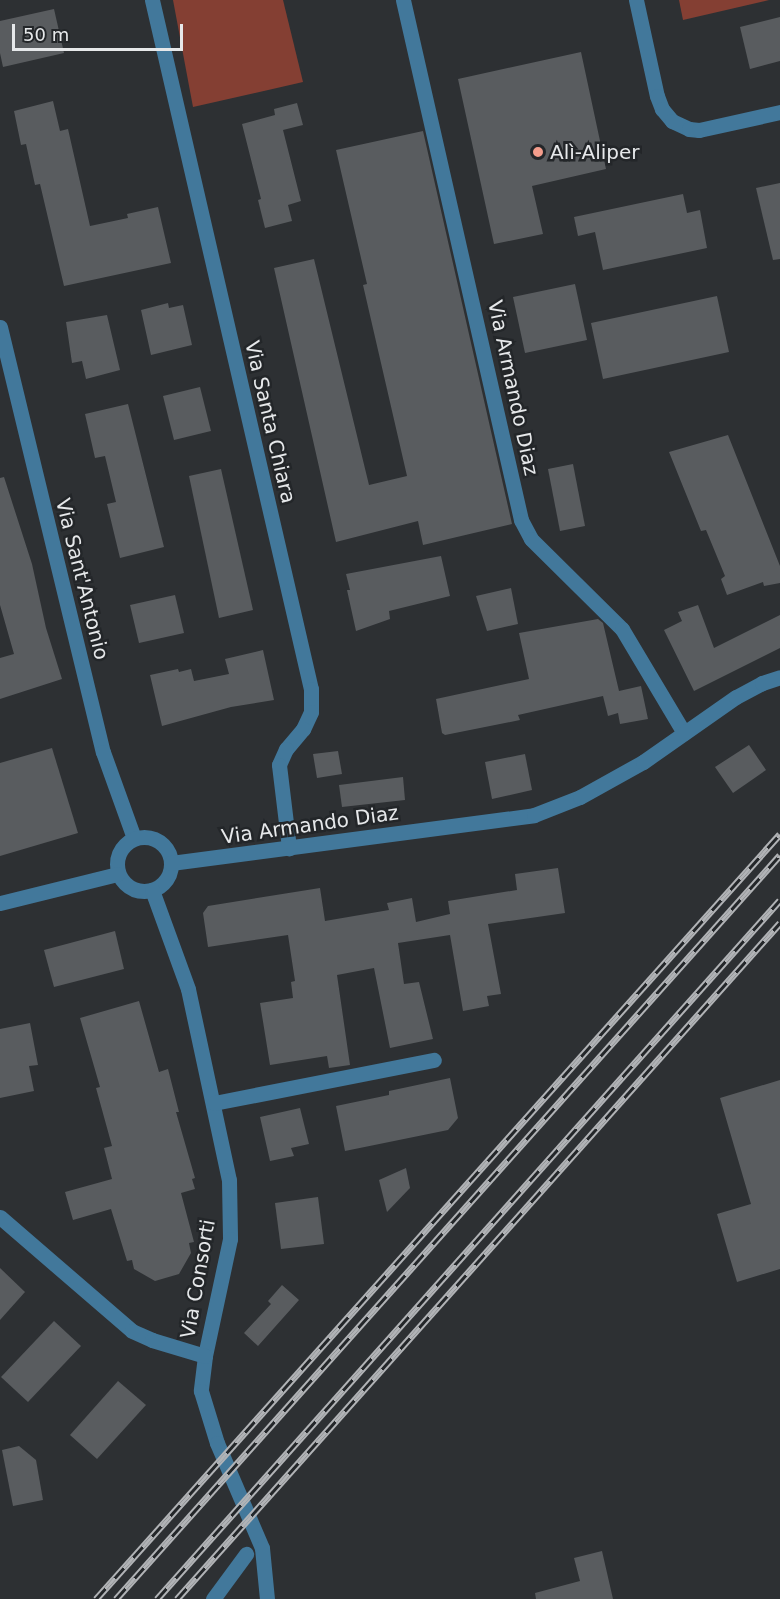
<!DOCTYPE html>
<html>
<head>
<meta charset="utf-8">
<style>
	body { margin:0 }
	#map { position:relative; width:780px; height:1599px; overflow:hidden; background:#2d3033; font-family:"DejaVu Sans",sans-serif }
	div>[style] { position:absolute }
	[style*='--x'] { left:calc(var(--x)*1px); top:calc(var(--y)*1px); width:calc(var(--w)*1px); rotate:calc(var(--a)*1deg) }
	.green>* { inset:0; background:#843f33 }
	.building>* { inset:0; background:#595c5f }
	.minor>* { height:15px; margin:-7.5px; padding:0 7.5px; transform-origin:7.5px; border-radius:7.5px; background:#42789b }
	.minor>.ring { margin:-7.5px; padding:0; box-sizing:content-box; background:none; border:15px solid #42789b; border-radius:50% }
	.rail>* { height:7px; margin-top:-3.5px; transform-origin:0; background:repeating-linear-gradient(90deg,#232629 0 14px,#b1b3b6 0 28px); box-sizing:border-box; border-block:2px solid #b1b3b6 }
	.dots>* { width:16px; height:16px; translate:-50% -50%; box-sizing:border-box; border:3px solid #232629; border-radius:50% }
	span { translate:-50% -50%; white-space:nowrap; text-align:center; line-height:1.15; -webkit-text-stroke:5px #232629; paint-order:stroke }
	.poi-label { font-size:20px; color:#e6e8ea }
	.left { translate:0 -50%; text-align:left }
	.street-label { font-size:20px; color:#e6e8ea }
	.scale { position:absolute; left:12px; top:24px; width:171px; height:27px; box-sizing:border-box; border:3px solid #e6e8ea; border-top:0; padding-left:8px; font-size:18px; line-height:21px; white-space:nowrap; color:#e6e8ea; -webkit-text-stroke:4px #232629; paint-order:stroke }
</style>
</head>
<body>
<div id="map">
	<div class="green">
		<i style="clip-path:polygon(173px 0,283px 0,303px 82px,193px 107px)"></i>
		<i style="clip-path:polygon(679px 0,769px 0,683px 20px)"></i>
	</div>
	<div class="building">
		<i style="clip-path:polygon(54px 9px,64px 53px,3px 67px,0 53px,0 21px)"></i>
		<i style="clip-path:polygon(780px 17px,780px 61px,750px 69px,740px 27px)"></i>
		<i style="clip-path:polygon(581px 52px,606px 169px,532px 186px,543px 234px,494px 244px,458px 79px)"></i>
		<i style="clip-path:polygon(53px 101px,60px 131px,68px 129px,90px 226px,128px 218px,127px 214px,158px 207px,171px 263px,64px 286px,40px 184px,35px 185px,26px 144px,21px 145px,14px 111px)"></i>
		<i style="clip-path:polygon(297px 103px,303px 125px,283px 130px,301px 201px,288px 205px,292px 221px,265px 228px,258px 200px,261px 199px,242px 124px,275px 115px,274px 109px)"></i>
		<i style="clip-path:polygon(423px 131px,512px 524px,423px 545px,418px 521px,336px 542px,274px 268px,314px 259px,369px 485px,407px 476px,363px 285px,367px 284px,336px 150px)"></i>
		<i style="clip-path:polygon(780px 183px,780px 259px,773px 260px,756px 188px)"></i>
		<i style="clip-path:polygon(683px 194px,687px 213px,700px 210px,707px 248px,603px 270px,595px 232px,578px 236px,574px 217px)"></i>
		<i style="clip-path:polygon(575px 284px,587px 340px,525px 353px,513px 297px)"></i>
		<i style="clip-path:polygon(717px 296px,729px 352px,603px 379px,591px 323px)"></i>
		<i style="clip-path:polygon(168px 303px,169px 308px,183px 305px,192px 345px,151px 355px,141px 310px)"></i>
		<i style="clip-path:polygon(107px 315px,120px 370px,86px 379px,82px 361px,72px 363px,66px 322px)"></i>
		<i style="clip-path:polygon(200px 387px,211px 431px,174px 440px,163px 396px)"></i>
		<i style="clip-path:polygon(128px 404px,164px 547px,120px 558px,107px 504px,116px 502px,105px 456px,95px 458px,85px 414px)"></i>
		<i style="clip-path:polygon(728px 435px,780px 566px,780px 583px,764px 586px,763px 582px,727px 595px,721px 579px,725px 576px,706px 530px,701px 531px,669px 452px)"></i>
		<i style="clip-path:polygon(573px 464px,585px 526px,560px 531px,548px 469px)"></i>
		<i style="clip-path:polygon(221px 469px,253px 610px,219px 618px,189px 476px)"></i>
		<i style="clip-path:polygon(4px 477px,32px 564px,46px 628px,62px 679px,0 699px,0 658px,14px 654px,0 605px,0 478px)"></i>
		<i style="clip-path:polygon(441px 556px,450px 596px,389px 611px,390px 619px,356px 631px,347px 590px,350px 590px,346px 574px)"></i>
		<i style="clip-path:polygon(511px 588px,518px 624px,487px 631px,476px 596px)"></i>
		<i style="clip-path:polygon(175px 595px,184px 633px,139px 643px,130px 605px)"></i>
		<i style="clip-path:polygon(698px 605px,714px 648px,780px 615px,780px 648px,694px 691px,664px 630px,682px 621px,678px 612px)"></i>
		<i style="clip-path:polygon(598px 619px,603px 623px,619px 691px,641px 686px,648px 719px,620px 724px,618px 713px,608px 716px,603px 696px,518px 715px,520px 720px,445px 735px,442px 733px,436px 699px,529px 679px,519px 633px)"></i>
		<i style="clip-path:polygon(263px 650px,274px 700px,231px 707px,162px 726px,150px 675px,178px 669px,179px 672px,191px 669px,194px 681px,229px 674px,225px 659px)"></i>
		<i style="clip-path:polygon(749px 745px,766px 770px,733px 793px,715px 767px)"></i>
		<i style="clip-path:polygon(52px 748px,78px 833px,0 856px,0 763px)"></i>
		<i style="clip-path:polygon(338px 751px,342px 774px,317px 778px,313px 754px)"></i>
		<i style="clip-path:polygon(525px 754px,532px 790px,492px 799px,485px 762px)"></i>
		<i style="clip-path:polygon(403px 777px,405px 800px,342px 807px,339px 785px)"></i>
		<i style="clip-path:polygon(558px 868px,565px 913px,488px 924px,501px 994px,487px 996px,489px 1006px,463px 1011px,450px 935px,398px 943px,404px 984px,419px 982px,433px 1039px,390px 1048px,374px 968px,337px 975px,350px 1065px,329px 1068px,327px 1056px,270px 1065px,260px 1003px,293px 998px,291px 982px,295px 981px,288px 935px,208px 947px,203px 913px,208px 906px,320px 888px,325px 921px,389px 910px,387px 903px,412px 898px,416px 922px,450px 914px,448px 901px,517px 890px,515px 874px)"></i>
		<i style="clip-path:polygon(115px 931px,124px 969px,54px 987px,44px 950px)"></i>
		<i style="clip-path:polygon(139px 1001px,159px 1072px,168px 1069px,179px 1112px,176px 1112px,195px 1178px,192px 1179px,195px 1189px,181px 1193px,194px 1242px,189px 1243px,191px 1253px,179px 1274px,155px 1281px,134px 1269px,132px 1260px,127px 1261px,111px 1209px,73px 1220px,65px 1192px,112px 1179px,104px 1148px,112px 1146px,96px 1088px,100px 1087px,80px 1018px)"></i>
		<i style="clip-path:polygon(30px 1023px,38px 1065px,29px 1066px,34px 1091px,0 1098px,0 1029px)"></i>
		<i style="clip-path:polygon(450px 1078px,458px 1118px,448px 1130px,345px 1151px,336px 1106px,389px 1095px,389px 1091px)"></i>
		<i style="clip-path:polygon(780px 1080px,780px 1269px,737px 1282px,717px 1214px,751px 1204px,720px 1098px)"></i>
		<i style="clip-path:polygon(300px 1108px,309px 1144px,291px 1148px,294px 1156px,270px 1161px,260px 1117px)"></i>
		<i style="clip-path:polygon(406px 1168px,410px 1188px,387px 1212px,379px 1180px)"></i>
		<i style="clip-path:polygon(318px 1197px,324px 1244px,281px 1249px,275px 1203px)"></i>
		<i style="clip-path:polygon(0 1268px,25px 1292px,0 1320px)"></i>
		<i style="clip-path:polygon(282px 1285px,299px 1300px,258px 1346px,244px 1333px,271px 1304px,268px 1301px)"></i>
		<i style="clip-path:polygon(54px 1321px,81px 1346px,28px 1402px,1px 1377px)"></i>
		<i style="clip-path:polygon(118px 1381px,146px 1405px,97px 1459px,70px 1435px)"></i>
		<i style="clip-path:polygon(19px 1446px,36px 1460px,43px 1500px,13px 1506px,2px 1450px)"></i>
		<i style="clip-path:polygon(602px 1551px,613px 1599px,536px 1599px,535px 1593px,580px 1581px,574px 1558px)"></i>
	</div>
	<div class="minor">
		<i style="--x:152;--y:0;--w:707;--a:77.01"></i>
		<i style="--x:311;--y:689;--w:23;--a:90"></i>
		<i style="--x:311;--y:712;--w:19;--a:115"></i>
		<i style="--x:303;--y:729;--w:26;--a:130"></i>
		<i style="--x:286;--y:749;--w:17;--a:114"></i>
		<i style="--x:279;--y:765;--w:84;--a:83.1"></i>
		<i style="--x:403;--y:0;--w:533;--a:77.21"></i>
		<i style="--x:521;--y:520;--w:21;--a:62"></i>
		<i style="--x:531;--y:539;--w:128;--a:44.7"></i>
		<i style="--x:622;--y:629;--w:121;--a:59.2"></i>
		<i style="--x:636;--y:0;--w:98;--a:77.7"></i>
		<i style="--x:657;--y:96;--w:14;--a:69"></i>
		<i style="--x:662;--y:109;--w:16;--a:50"></i>
		<i style="--x:672;--y:121;--w:19;--a:25"></i>
		<i style="--x:689;--y:129;--w:10;--a:6"></i>
		<i style="--x:699;--y:130;--w:83;--a:-12.5"></i>
		<i style="--x:0;--y:327;--w:437;--a:76.4"></i>
		<i style="--x:103;--y:752;--w:91;--a:70.2"></i>
		<i class="ring" style="left:117px;top:837px;width:39px;height:39px"></i>
		<i style="--x:171;--y:863;--w:366;--a:-7.5"></i>
		<i style="--x:534;--y:815;--w:49;--a:-21.4"></i>
		<i style="--x:580;--y:797;--w:72;--a:-29.1"></i>
		<i style="--x:643;--y:762;--w:113;--a:-35"></i>
		<i style="--x:736;--y:697;--w:30;--a:-28"></i>
		<i style="--x:762;--y:683;--w:19;--a:-18"></i>
		<i style="--x:152;--y:890;--w:105;--a:70"></i>
		<i style="--x:188;--y:989;--w:195;--a:77.9"></i>
		<i style="--x:229;--y:1180;--w:59;--a:89"></i>
		<i style="--x:230;--y:1239;--w:120;--a:102.1"></i>
		<i style="--x:205;--y:1356;--w:35;--a:97"></i>
		<i style="--x:201;--y:1391;--w:54;--a:72.9"></i>
		<i style="--x:217;--y:1443;--w:114;--a:66.8"></i>
		<i style="--x:262;--y:1548;--w:51;--a:84.4"></i>
		<i style="--x:0;--y:903;--w:121;--a:-13.9"></i>
		<i style="--x:214;--y:1103;--w:224;--a:-11.1"></i>
		<i style="--x:0;--y:1217;--w:174;--a:40.8"></i>
		<i style="--x:132;--y:1331;--w:22;--a:24"></i>
		<i style="--x:152;--y:1340;--w:55;--a:16.8"></i>
		<i style="--x:213;--y:1599;--w:56;--a:-53.7"></i>
	</div>
	<div class="rail">
		<i style="--x:96;--y:1599;--w:1026;--a:-48.2"></i>
		<i style="--x:116;--y:1599;--w:997;--a:-48.25"></i>
		<i style="--x:157;--y:1599;--w:936;--a:-48.29"></i>
		<i style="--x:177;--y:1599;--w:906;--a:-48.27"></i>
	</div>
	<div class="dots">
		<i style="left:538px;top:152px;background:#f49d8c"></i>
	</div>
	<div class="poi-label">
		<span class="left" style="left:550px;top:152px">Alì-Aliper</span>
	</div>
	<div class="street-label">
		<span style="left:513px;top:388px;rotate:78deg">Via Armando Diaz</span>
		<span style="left:270px;top:422px;rotate:77deg">Via Santa Chiara</span>
		<span style="left:82px;top:579px;rotate:76deg">Via Sant'Antonio</span>
		<span style="left:310px;top:825px;rotate:-8deg">Via Armando Diaz</span>
		<span style="left:198px;top:1279px;rotate:-80deg">Via Consorti</span>
	</div>
	<div class="scale">50 m</div>
</div>
</body>
</html>
